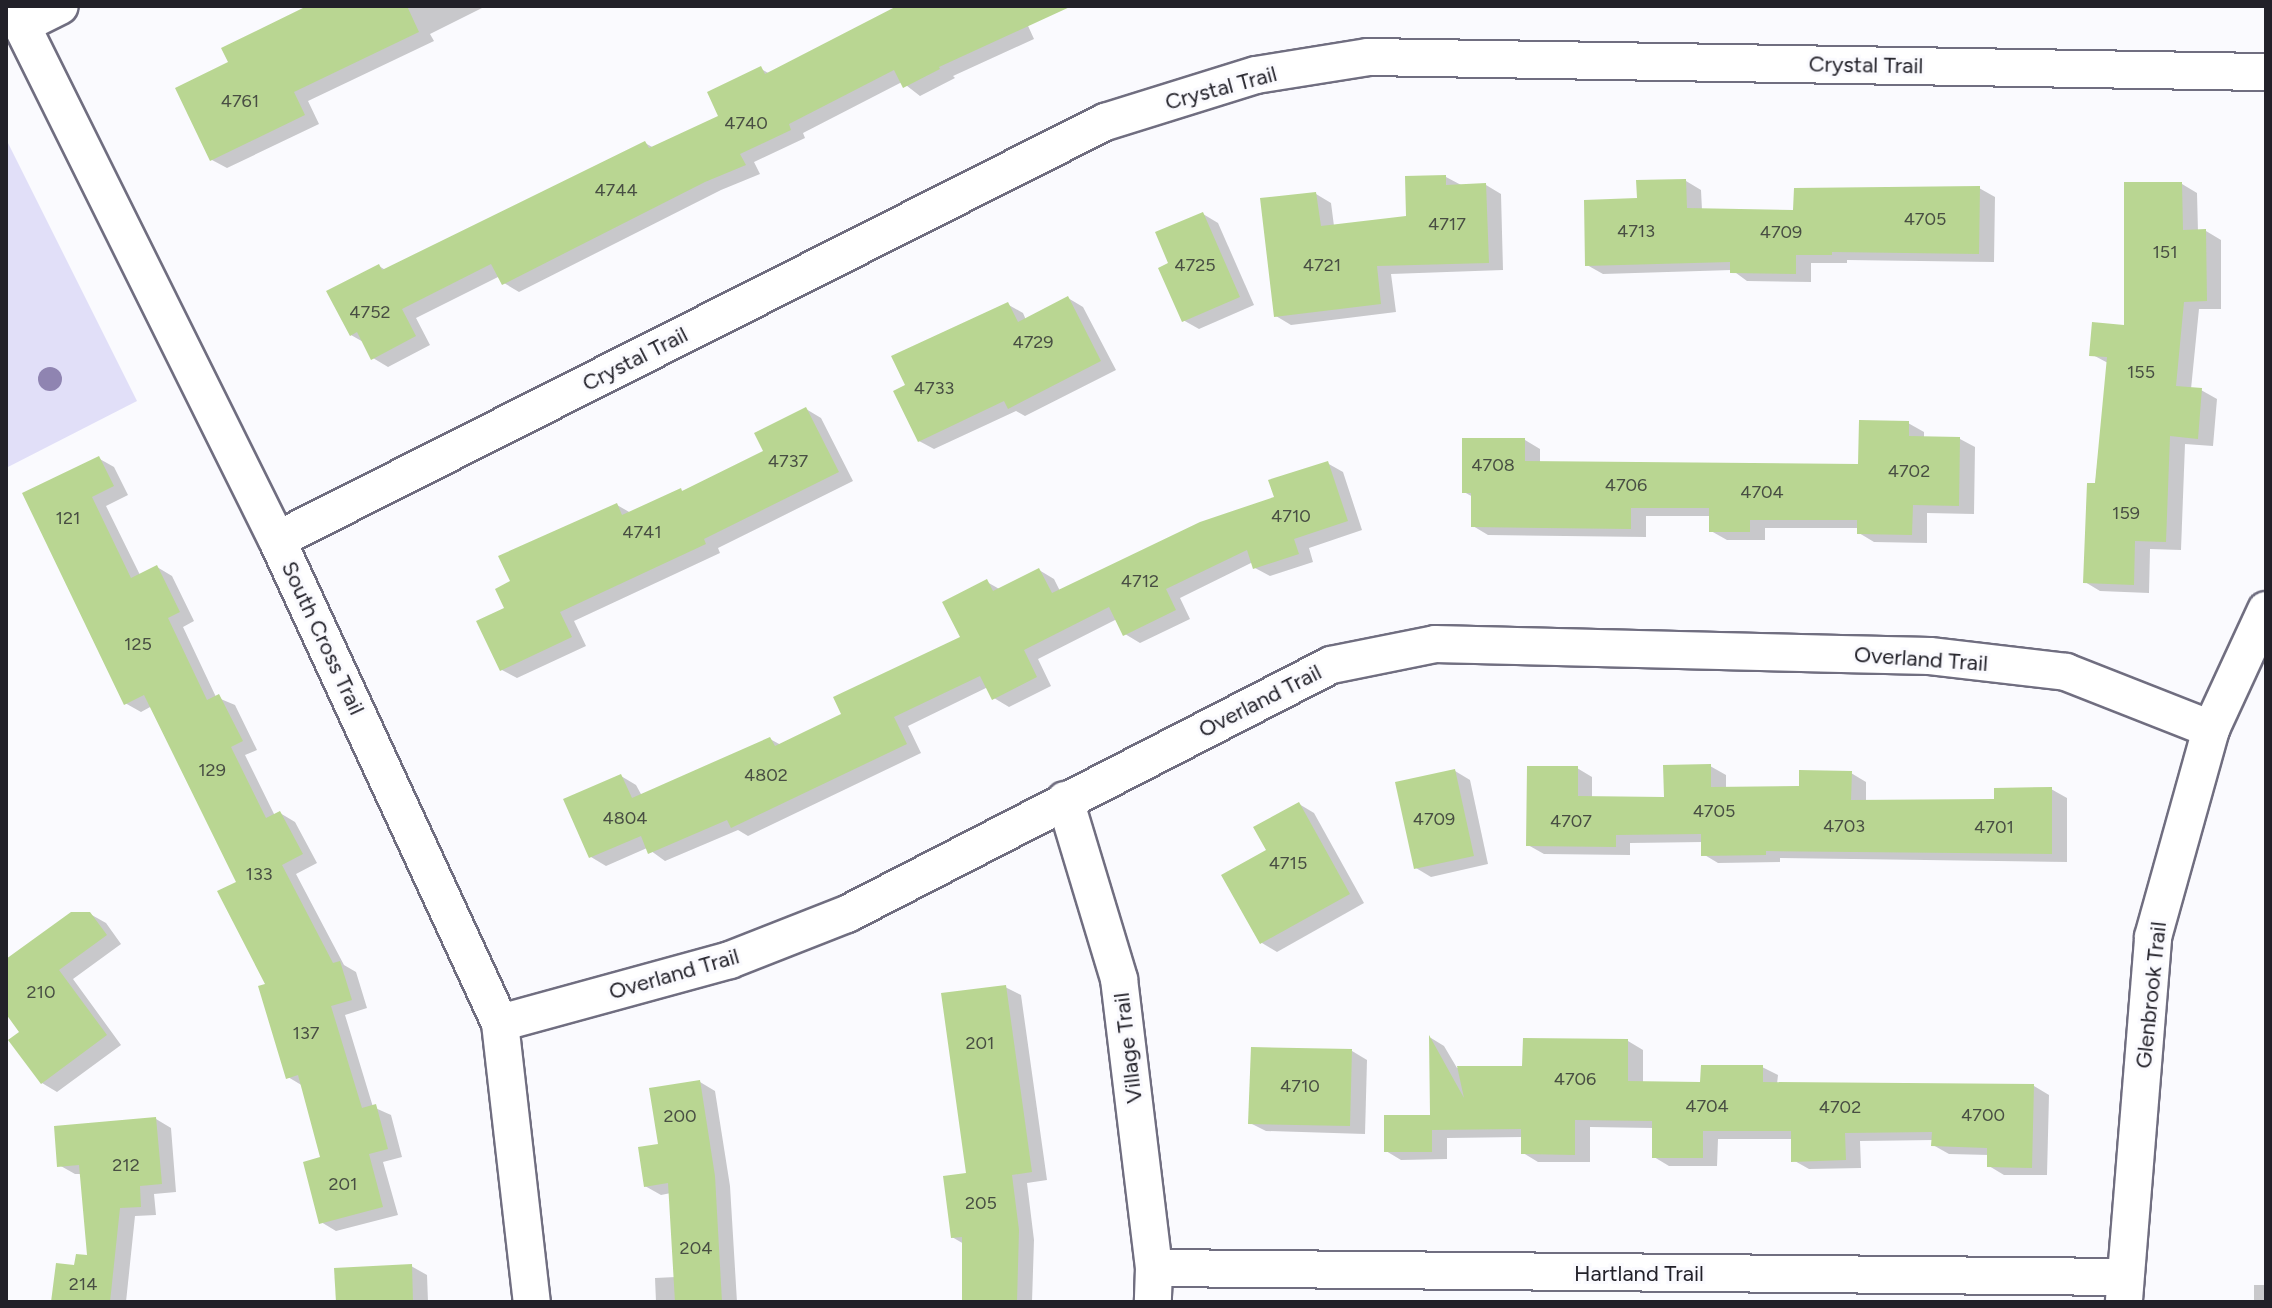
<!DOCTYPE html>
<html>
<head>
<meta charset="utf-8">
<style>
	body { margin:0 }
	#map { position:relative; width:2272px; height:1308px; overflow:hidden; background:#fafafe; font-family:Figtree,sans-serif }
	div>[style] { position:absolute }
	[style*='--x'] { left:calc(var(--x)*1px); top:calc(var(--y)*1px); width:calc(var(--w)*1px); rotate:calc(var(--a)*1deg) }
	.green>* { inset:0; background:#e1dff8 }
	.shadow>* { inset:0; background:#0003 }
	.building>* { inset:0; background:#b9d692 }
	.roads { filter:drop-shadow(2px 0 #706e80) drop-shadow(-2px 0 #706e80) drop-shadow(0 2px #706e80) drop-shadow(0 -2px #706e80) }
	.minor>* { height:36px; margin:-18px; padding:0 18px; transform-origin:18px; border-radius:18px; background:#fff }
	.trees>* { width:24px; height:24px; margin:-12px; border-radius:50%; background:#8f84b1 }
	span { translate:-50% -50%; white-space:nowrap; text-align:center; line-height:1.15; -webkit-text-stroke:6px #fafafe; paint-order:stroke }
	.number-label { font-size:18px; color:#484e43 }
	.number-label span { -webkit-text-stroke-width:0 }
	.street-label { font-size:22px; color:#222129 }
	.frame { position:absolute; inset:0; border:8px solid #222129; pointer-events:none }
</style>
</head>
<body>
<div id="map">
	<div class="green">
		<i style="clip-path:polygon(6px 139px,137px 401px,6px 468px)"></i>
	</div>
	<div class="shadow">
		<i style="clip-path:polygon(307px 6px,486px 6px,430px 34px,434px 41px,308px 101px,319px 124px,227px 168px,212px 160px,230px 63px)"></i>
		<i style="clip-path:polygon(902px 6px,1019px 6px,1034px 39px,953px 76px,955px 78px,920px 96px,902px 82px,803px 133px,805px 138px,754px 162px,760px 174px,721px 190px,519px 292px,504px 283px,500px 276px,416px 318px,430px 345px,388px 367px,373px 358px,365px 343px,351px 335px,379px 266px,387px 271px,645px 143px,654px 148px,721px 117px,761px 69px,770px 74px)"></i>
		<i style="clip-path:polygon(1446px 177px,1463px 186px,1486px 185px,1501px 194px,1503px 270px,1391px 274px,1396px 312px,1291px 325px,1276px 316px,1316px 194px,1331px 203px,1334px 226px,1408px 218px)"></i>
		<i style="clip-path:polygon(1686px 181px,1701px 190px,1702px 210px,1795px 212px,1979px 188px,1995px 197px,1994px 262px,1847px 260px,1847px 263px,1811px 263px,1811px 282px,1747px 281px,1732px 270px,1603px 274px,1587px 265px,1639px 200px)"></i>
		<i style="clip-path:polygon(2182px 184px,2197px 193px,2198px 232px,2206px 231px,2221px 240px,2221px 309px,2199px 309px,2191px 389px,2201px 390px,2217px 399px,2213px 446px,2185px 444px,2181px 550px,2150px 549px,2149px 593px,2100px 591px,2085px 582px,2108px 363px,2091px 354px,2126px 327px)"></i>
		<i style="clip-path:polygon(1203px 214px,1218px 223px,1254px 305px,1199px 329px,1183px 320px,1171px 264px)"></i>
		<i style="clip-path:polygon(1068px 298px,1083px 307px,1116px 370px,1025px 416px,1016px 411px,934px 449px,919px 441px,1007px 304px,1023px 313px,1026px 320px)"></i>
		<i style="clip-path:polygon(806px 409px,821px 418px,853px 481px,718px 548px,720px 553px,574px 621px,586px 646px,517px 678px,502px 670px,512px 582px,617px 505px,631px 513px,680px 490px,685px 492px,766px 452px)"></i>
		<i style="clip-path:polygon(1908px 423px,1924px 432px,1924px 438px,1960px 439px,1975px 447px,1974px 514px,1927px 513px,1927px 543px,1874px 542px,1859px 533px,1859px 528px,1765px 528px,1765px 540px,1727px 540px,1711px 531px,1711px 516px,1646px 516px,1646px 537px,1488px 535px,1473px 526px,1473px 497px,1464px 492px,1525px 440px,1540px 449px,1540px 464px,1860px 466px)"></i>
		<i style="clip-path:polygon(98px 458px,114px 467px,128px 495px,106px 506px,140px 575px,157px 567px,172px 576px,194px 621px,183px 627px,216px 697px,235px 705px,257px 750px,245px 755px,275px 816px,280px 813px,295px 822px,317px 863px,296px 874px,344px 965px,356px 972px,367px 1008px,345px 1015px,373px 1107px,391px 1115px,402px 1157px,383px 1162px,398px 1215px,336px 1231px,321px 1222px,323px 1159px,303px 1086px,288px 1077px,268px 985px,239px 883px,152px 706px,141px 712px,125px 703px,25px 494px)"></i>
		<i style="clip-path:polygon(1327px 463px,1343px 472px,1362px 530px,1309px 548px,1313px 562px,1270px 576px,1255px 568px,1253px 562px,1180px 598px,1190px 619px,1140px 643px,1125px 634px,1117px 619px,1038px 659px,1051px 686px,1009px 707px,994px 698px,988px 687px,908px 726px,921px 753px,748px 836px,738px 830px,665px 861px,647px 848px,606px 866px,591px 857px,621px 776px,636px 785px,642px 796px,770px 739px,781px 745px,843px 715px,962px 638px,987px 582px,1001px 590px,1039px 570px,1054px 579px,1060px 591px,1277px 498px)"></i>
		<i style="clip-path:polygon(1710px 766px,1726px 775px,1726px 789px,1801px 788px,1851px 773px,1866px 782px,1866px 802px,1996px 801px,2051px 789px,2067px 798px,2067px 862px,1780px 858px,1780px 862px,1718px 863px,1703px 854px,1703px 842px,1630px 843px,1630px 855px,1544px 854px,1528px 845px,1577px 768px,1592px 777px,1592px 798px,1666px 799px)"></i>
		<i style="clip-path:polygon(1455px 771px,1470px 780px,1488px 864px,1431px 877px,1416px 868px)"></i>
		<i style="clip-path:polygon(1299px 804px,1314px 813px,1364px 903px,1277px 952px,1262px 943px,1269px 851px)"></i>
		<i style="clip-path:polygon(90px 914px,106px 923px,121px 944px,73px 979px,121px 1045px,57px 1092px,42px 1083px,22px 1032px,6px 1011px,6px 962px)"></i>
		<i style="clip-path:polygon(1005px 987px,1021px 995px,1047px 1180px,1027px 1183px,1034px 1240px,1032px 1302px,964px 1302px,964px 1244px,952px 1237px,969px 1174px)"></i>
		<i style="clip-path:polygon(1431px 1038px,1444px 1046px,1457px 1068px,1524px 1068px,1628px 1041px,1643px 1050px,1643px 1083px,1702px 1084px,1762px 1067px,1778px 1075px,1777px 1084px,2034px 1086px,2049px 1095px,2047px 1175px,2004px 1175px,1989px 1166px,1989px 1155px,1949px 1154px,1933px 1145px,1934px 1140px,1860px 1141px,1861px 1168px,1809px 1169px,1793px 1160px,1793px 1139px,1718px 1139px,1717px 1166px,1669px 1166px,1654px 1157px,1654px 1128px,1590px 1127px,1590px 1162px,1538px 1162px,1523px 1153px,1523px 1137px,1447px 1138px,1447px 1159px,1401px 1160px,1386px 1151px,1432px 1117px)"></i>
		<i style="clip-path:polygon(1352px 1051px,1367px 1060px,1365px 1134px,1266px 1131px,1250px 1123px)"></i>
		<i style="clip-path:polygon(700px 1082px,715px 1091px,730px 1186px,737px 1302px,656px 1302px,655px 1278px,676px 1277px,671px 1193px,661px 1195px,645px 1186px,660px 1146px)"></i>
		<i style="clip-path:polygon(156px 1119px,171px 1128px,176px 1192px,154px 1194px,156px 1215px,135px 1216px,126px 1302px,53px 1302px,76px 1268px,89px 1257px,81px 1174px,75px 1174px,59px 1165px)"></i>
		<i style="clip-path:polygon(411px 1266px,427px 1275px,428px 1302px,338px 1302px)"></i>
		<i style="clip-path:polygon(2254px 1285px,2266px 1285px,2266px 1302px,2254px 1302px)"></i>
	</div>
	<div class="building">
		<i style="clip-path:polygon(307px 6px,407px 6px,419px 32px,294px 92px,305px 115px,210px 161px,175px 88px,228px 62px,221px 48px)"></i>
		<i style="clip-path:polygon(897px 6px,1072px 6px,939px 67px,940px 69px,903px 88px,894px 70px,789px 124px,791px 130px,740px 154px,746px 165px,705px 182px,502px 285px,491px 264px,402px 309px,416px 336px,371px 360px,357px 332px,350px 336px,326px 291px,379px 264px,382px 270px,645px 141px,649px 148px,718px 116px,707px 92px,761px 66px,765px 74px)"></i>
		<i style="clip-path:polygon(1446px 175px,1446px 185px,1486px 183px,1489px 263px,1377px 266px,1381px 304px,1274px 317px,1260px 198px,1316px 192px,1321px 226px,1406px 216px,1405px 176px)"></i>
		<i style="clip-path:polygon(1686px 179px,1687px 208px,1793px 210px,1794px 188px,1980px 186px,1979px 254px,1832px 252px,1832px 255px,1796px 255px,1796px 274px,1730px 273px,1730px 262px,1585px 266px,1584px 200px,1637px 198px,1636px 180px)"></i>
		<i style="clip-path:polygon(2124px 182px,2182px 182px,2183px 230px,2206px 229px,2207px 301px,2184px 302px,2176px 386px,2202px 388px,2198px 439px,2170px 436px,2166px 542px,2135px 541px,2134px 585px,2083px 583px,2087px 483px,2095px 483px,2107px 357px,2089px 356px,2092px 322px,2124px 325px)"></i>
		<i style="clip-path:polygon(1203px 212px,1240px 297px,1182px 322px,1158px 268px,1168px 263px,1155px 232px)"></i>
		<i style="clip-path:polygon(1068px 296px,1101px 361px,1008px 409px,1004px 401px,918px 442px,893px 391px,905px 385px,891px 356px,1008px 302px,1018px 322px)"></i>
		<i style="clip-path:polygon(806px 407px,839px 472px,704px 539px,706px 544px,560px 612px,572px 637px,500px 671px,476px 621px,504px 608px,495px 589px,510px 581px,498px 556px,617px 503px,622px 515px,681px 488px,682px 491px,763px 451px,754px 433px)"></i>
		<i style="clip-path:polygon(1859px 420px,1909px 421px,1909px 436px,1960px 437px,1959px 506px,1913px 505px,1912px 535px,1857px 534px,1857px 520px,1750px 520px,1750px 532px,1709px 532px,1709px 508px,1631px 508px,1631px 529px,1471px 527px,1471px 493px,1462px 493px,1462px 438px,1525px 438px,1525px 461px,1858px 464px)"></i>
		<i style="clip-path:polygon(99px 456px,114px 486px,92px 497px,131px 578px,157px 565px,180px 612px,168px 618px,207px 700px,219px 694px,243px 741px,231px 747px,266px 818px,280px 811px,303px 854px,282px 865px,333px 963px,340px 961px,352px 1000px,331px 1006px,362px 1108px,376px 1104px,388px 1149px,369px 1154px,383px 1207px,319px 1224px,303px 1162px,320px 1157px,298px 1075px,286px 1079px,258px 986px,265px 984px,217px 891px,236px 882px,144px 695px,124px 705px,22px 493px)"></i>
		<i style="clip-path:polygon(1328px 461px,1348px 521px,1294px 539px,1299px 554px,1253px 569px,1247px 550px,1166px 589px,1176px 610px,1123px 636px,1109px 607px,1024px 650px,1037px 677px,992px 700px,980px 676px,894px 717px,907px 744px,731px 828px,727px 820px,648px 854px,641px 836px,589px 858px,563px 799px,621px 774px,632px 798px,770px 737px,775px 746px,841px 714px,833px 697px,960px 637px,942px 602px,987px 579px,993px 591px,1039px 568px,1052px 593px,1200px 522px,1274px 497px,1268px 480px)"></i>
		<i style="clip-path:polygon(1711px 764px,1711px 787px,1799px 786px,1799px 770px,1852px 771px,1851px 800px,1994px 799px,1994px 788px,2052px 787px,2052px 854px,1766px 851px,1766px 855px,1701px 856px,1701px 834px,1616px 835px,1616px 847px,1526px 846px,1527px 766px,1578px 766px,1578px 796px,1664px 797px,1663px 765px)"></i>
		<i style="clip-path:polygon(1455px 769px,1474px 856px,1414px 869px,1395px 782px)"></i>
		<i style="clip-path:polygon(1299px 802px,1350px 894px,1260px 944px,1221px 875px,1266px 850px,1253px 827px)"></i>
		<i style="clip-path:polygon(71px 912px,90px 912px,107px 935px,59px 970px,107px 1035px,41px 1084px,8px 1040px,19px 1032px,6px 1014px,6px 959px)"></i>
		<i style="clip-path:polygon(1006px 985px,1032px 1172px,1012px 1175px,1019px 1230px,1017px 1302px,962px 1302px,962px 1237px,951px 1238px,943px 1176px,966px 1173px,941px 993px)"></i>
		<i style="clip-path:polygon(1429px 1035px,1464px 1098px,1457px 1066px,1522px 1066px,1523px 1038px,1628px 1039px,1628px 1081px,1700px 1082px,1701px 1065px,1763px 1065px,1763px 1082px,2034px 1084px,2032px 1168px,1987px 1167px,1987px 1148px,1931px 1146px,1932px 1132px,1845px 1133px,1846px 1160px,1791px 1162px,1791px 1131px,1703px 1131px,1703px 1158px,1652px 1158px,1652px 1121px,1575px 1120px,1575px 1155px,1521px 1154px,1521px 1129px,1432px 1130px,1432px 1152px,1384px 1152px,1384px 1115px,1430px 1115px)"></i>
		<i style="clip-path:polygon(1251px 1047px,1352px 1049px,1350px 1126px,1248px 1124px)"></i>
		<i style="clip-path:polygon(700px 1080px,715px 1176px,722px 1302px,675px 1302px,668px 1183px,644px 1187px,638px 1147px,658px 1144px,649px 1088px)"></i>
		<i style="clip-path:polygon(156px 1117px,162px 1184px,140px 1186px,141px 1207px,120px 1208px,110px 1302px,51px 1302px,56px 1263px,74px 1265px,76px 1254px,87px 1255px,79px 1165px,57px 1167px,54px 1126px)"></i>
		<i style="clip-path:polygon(412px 1264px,413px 1302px,336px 1302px,334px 1268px)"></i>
	</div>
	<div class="roads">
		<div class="minor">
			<i style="--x:12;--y:6;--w:596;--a:63.61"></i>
			<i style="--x:277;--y:540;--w:532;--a:65.22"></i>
			<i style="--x:500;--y:1023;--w:281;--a:83.5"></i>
			<i style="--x:22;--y:25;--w:42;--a:-26.6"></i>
			<i style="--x:277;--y:540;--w:928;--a:-26.79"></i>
			<i style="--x:1105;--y:122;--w:158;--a:-17.3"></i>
			<i style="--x:1256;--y:75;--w:113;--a:-9.1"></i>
			<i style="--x:1368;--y:57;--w:898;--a:0.96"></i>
			<i style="--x:1065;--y:800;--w:187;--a:73.2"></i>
			<i style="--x:1119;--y:979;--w:291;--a:83.1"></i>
			<i style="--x:1154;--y:1268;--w:34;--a:92"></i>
			<i style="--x:500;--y:1023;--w:238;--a:-15.3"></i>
			<i style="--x:730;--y:960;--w:126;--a:-21.5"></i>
			<i style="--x:847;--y:914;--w:544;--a:-27.22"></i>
			<i style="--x:1331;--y:665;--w:106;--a:-11.4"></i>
			<i style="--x:1435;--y:644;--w:495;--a:1.4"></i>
			<i style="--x:1930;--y:656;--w:137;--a:6.7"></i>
			<i style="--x:2066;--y:672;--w:156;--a:21.5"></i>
			<i style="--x:1154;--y:1268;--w:971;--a:0.53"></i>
			<i style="--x:2124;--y:1300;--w:364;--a:-85.4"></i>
			<i style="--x:2153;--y:937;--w:216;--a:-74.4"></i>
			<i style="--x:2211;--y:729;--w:131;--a:-65.2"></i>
		</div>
	</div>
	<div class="trees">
		<i style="left:50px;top:379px"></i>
	</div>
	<div class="number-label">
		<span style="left:240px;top:101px">4761</span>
		<span style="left:746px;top:123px">4740</span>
		<span style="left:616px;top:190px">4744</span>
		<span style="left:1925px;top:219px">4705</span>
		<span style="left:1447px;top:224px">4717</span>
		<span style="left:1636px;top:231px">4713</span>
		<span style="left:1781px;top:232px">4709</span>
		<span style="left:2165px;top:252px">151</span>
		<span style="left:1195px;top:265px">4725</span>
		<span style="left:1322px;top:265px">4721</span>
		<span style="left:370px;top:312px">4752</span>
		<span style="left:1033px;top:342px">4729</span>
		<span style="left:2141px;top:372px">155</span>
		<span style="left:934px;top:388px">4733</span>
		<span style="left:788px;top:461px">4737</span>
		<span style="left:1493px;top:465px">4708</span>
		<span style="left:1909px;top:471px">4702</span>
		<span style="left:1626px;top:485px">4706</span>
		<span style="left:1762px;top:492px">4704</span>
		<span style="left:2126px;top:513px">159</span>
		<span style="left:1291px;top:516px">4710</span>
		<span style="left:68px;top:518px">121</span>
		<span style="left:642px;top:532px">4741</span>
		<span style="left:1140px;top:581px">4712</span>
		<span style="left:138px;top:644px">125</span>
		<span style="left:212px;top:770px">129</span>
		<span style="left:766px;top:775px">4802</span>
		<span style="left:1714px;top:811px">4705</span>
		<span style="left:625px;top:818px">4804</span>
		<span style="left:1434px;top:819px">4709</span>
		<span style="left:1571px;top:821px">4707</span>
		<span style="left:1844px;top:826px">4703</span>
		<span style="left:1994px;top:827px">4701</span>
		<span style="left:1288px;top:863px">4715</span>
		<span style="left:259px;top:874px">133</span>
		<span style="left:41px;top:992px">210</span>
		<span style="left:306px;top:1033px">137</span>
		<span style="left:980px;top:1043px">201</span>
		<span style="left:1575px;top:1079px">4706</span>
		<span style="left:1300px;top:1086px">4710</span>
		<span style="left:1707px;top:1106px">4704</span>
		<span style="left:1840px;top:1107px">4702</span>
		<span style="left:1983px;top:1115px">4700</span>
		<span style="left:680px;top:1116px">200</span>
		<span style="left:126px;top:1165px">212</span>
		<span style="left:343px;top:1184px">201</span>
		<span style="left:981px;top:1203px">205</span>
		<span style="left:696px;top:1248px">204</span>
		<span style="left:83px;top:1284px">214</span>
	</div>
	<div class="street-label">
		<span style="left:1866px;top:65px;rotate:1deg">Crystal Trail</span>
		<span style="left:1221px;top:88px;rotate:-15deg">Crystal Trail</span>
		<span style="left:635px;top:359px;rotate:-27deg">Crystal Trail</span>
		<span style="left:323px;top:638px;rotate:65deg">South Cross Trail</span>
		<span style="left:1921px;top:659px;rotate:4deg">Overland Trail</span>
		<span style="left:1260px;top:701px;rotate:-27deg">Overland Trail</span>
		<span style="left:674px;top:974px;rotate:-16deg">Overland Trail</span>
		<span style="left:2151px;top:995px;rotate:-84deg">Glenbrook Trail</span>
		<span style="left:1128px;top:1048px;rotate:-97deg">Village Trail</span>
		<span style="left:1639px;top:1274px">Hartland Trail</span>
	</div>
	<div class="frame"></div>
</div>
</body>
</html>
